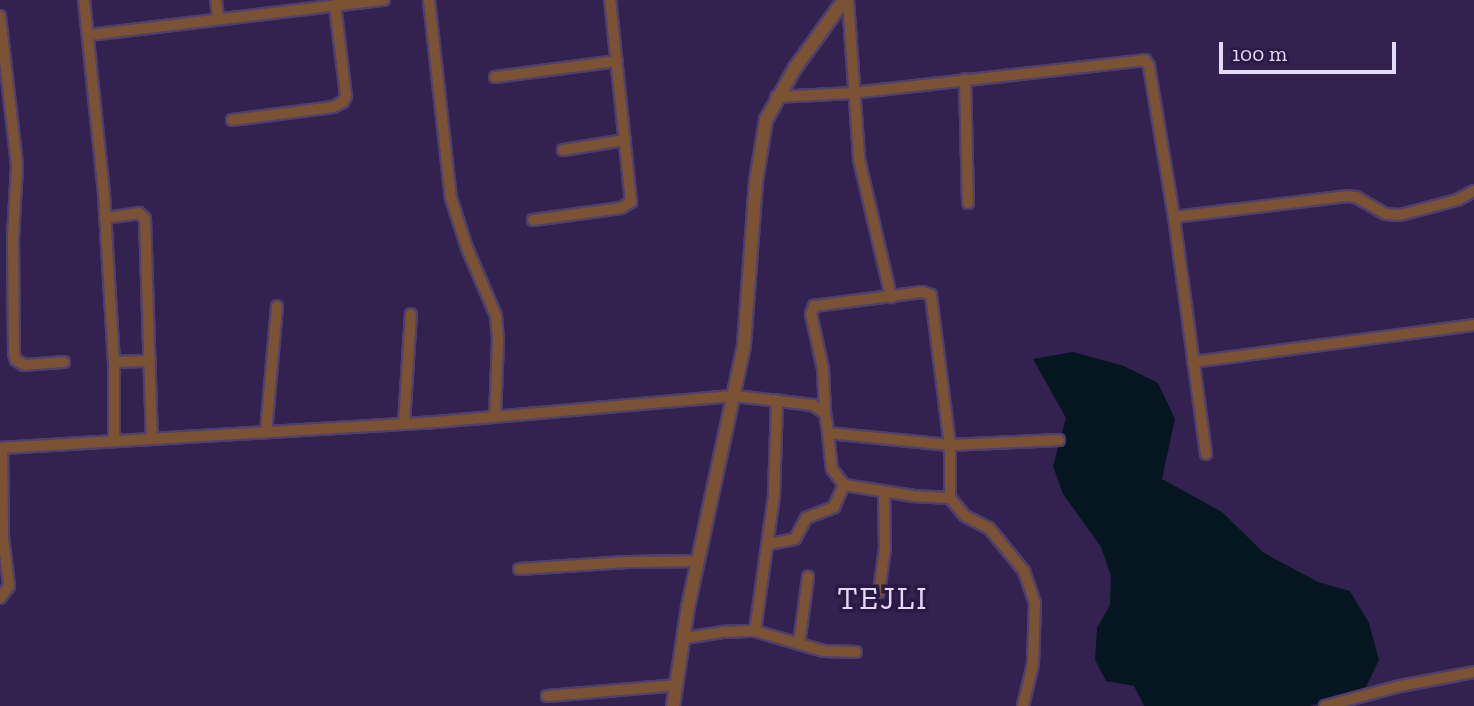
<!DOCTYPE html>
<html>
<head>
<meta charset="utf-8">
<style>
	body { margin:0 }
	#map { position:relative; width:1474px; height:706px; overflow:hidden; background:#332250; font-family:"Zilla Slab",serif }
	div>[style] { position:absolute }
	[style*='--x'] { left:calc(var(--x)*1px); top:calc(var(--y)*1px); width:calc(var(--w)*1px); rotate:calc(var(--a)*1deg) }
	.water>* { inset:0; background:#061621 }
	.roads { filter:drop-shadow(2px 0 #4f406b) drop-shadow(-2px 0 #4f406b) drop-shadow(0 2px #4f406b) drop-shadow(0 -2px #4f406b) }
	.minor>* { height:10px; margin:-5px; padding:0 5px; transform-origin:5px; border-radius:5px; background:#7b5334 }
	.tertiary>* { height:12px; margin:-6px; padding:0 6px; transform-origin:6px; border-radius:6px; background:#7b5334 }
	span { translate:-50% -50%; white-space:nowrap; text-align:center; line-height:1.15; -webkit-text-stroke:7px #2a1845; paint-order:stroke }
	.quarter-label { font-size:32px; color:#e4dbf9; letter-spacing:2px }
	.scale { position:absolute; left:1219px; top:42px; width:177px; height:32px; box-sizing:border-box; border:4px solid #e4dbf9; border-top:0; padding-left:9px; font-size:21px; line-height:24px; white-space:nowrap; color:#e4dbf9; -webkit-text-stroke:5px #2a1845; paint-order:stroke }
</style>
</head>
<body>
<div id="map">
	<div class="water">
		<i style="clip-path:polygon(1073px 352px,1124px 366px,1158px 383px,1175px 419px,1162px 479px,1222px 512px,1264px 553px,1318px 582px,1350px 591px,1369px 623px,1379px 660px,1366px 687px,1310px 706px,1144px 706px,1134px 686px,1106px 681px,1095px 660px,1097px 628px,1110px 605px,1111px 576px,1101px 547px,1063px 494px,1053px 466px,1066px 418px,1033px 359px)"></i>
	</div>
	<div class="roads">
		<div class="minor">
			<i style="--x:84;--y:0;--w:196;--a:84.1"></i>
			<i style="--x:104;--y:195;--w:167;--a:86.6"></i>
			<i style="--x:114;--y:362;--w:78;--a:90"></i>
			<i style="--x:216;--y:0;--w:17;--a:83"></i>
			<i style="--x:429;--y:0;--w:199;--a:83.7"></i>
			<i style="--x:451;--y:198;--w:52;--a:72.3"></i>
			<i style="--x:467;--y:248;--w:74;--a:66.9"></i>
			<i style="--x:496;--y:316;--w:24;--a:85"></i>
			<i style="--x:498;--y:340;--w:77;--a:92.2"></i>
			<i style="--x:848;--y:0;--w:159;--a:86"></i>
			<i style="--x:859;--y:159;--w:142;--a:76.9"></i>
			<i style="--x:0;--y:16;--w:151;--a:83.5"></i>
			<i style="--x:17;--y:166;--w:71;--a:93.2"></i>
			<i style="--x:13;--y:237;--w:117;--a:89.5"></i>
			<i style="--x:14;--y:354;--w:6;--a:72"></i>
			<i style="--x:16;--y:360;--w:9;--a:32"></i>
			<i style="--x:24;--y:365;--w:40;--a:-4.3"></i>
			<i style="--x:89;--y:35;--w:297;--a:-6.8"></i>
			<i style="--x:495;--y:77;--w:123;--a:-7.5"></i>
			<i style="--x:965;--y:79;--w:124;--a:88.6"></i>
			<i style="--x:776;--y:97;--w:76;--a:-3"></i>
			<i style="--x:852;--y:93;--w:295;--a:-6.4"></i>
			<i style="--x:1145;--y:60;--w:7;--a:56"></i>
			<i style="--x:1149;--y:66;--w:153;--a:80.6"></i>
			<i style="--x:1174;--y:217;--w:239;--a:82.3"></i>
			<i style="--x:232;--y:120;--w:102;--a:-7.3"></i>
			<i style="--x:333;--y:107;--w:11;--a:-27"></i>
			<i style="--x:343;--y:102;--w:7;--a:-63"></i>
			<i style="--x:346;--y:96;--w:92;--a:-96.9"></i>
			<i style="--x:563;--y:150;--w:63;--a:-9.2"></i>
			<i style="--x:1174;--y:217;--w:174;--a:-6.9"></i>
			<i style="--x:1347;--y:196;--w:9;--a:6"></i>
			<i style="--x:1356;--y:197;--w:34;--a:30"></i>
			<i style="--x:1386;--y:214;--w:14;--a:4"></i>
			<i style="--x:1400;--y:215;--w:59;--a:-14.7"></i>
			<i style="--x:1457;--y:200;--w:19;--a:-28"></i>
			<i style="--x:105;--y:218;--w:34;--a:-8"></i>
			<i style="--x:139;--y:213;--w:8;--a:45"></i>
			<i style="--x:145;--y:219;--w:218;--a:88.2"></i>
			<i style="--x:533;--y:220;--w:89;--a:-7.8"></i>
			<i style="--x:621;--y:208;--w:12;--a:-31"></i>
			<i style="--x:631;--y:202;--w:203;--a:-95.9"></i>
			<i style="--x:114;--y:362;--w:36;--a:-2"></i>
			<i style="--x:1193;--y:362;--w:283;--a:-7.5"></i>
			<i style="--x:825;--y:413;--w:44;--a:-92.6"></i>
			<i style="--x:823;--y:369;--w:56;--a:-102.3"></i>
			<i style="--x:811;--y:314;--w:9;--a:-69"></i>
			<i style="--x:814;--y:306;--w:109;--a:-7.4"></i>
			<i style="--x:922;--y:292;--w:9;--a:18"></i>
			<i style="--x:931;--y:295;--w:151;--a:82.8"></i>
			<i style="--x:950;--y:445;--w:53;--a:90"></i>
			<i style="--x:404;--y:424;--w:110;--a:-86.4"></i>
			<i style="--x:266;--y:432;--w:126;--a:-85"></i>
			<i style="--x:828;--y:433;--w:36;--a:84"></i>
			<i style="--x:832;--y:469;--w:20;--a:53"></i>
			<i style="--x:844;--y:485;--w:71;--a:8.9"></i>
			<i style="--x:914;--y:496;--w:36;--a:3"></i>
			<i style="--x:950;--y:498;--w:23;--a:50"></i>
			<i style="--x:965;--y:516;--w:27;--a:27"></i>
			<i style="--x:989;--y:528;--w:55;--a:50.9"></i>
			<i style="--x:1024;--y:571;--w:34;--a:71"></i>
			<i style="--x:1035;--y:603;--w:61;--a:91.9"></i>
			<i style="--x:1033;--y:664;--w:43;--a:103.4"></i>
			<i style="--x:0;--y:448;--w:437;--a:-3.4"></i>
			<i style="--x:436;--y:422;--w:300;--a:-5"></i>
			<i style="--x:735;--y:396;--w:79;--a:6.6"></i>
			<i style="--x:813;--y:405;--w:14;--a:34"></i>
			<i style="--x:825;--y:413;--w:20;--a:81"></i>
			<i style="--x:828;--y:433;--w:123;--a:5.6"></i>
			<i style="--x:950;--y:445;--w:109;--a:-2.6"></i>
			<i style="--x:769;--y:544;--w:26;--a:-11"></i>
			<i style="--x:795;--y:539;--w:24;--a:-62"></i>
			<i style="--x:806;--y:518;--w:30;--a:-21"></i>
			<i style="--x:834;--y:507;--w:24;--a:-66"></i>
			<i style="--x:519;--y:569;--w:108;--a:-3.7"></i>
			<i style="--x:627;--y:562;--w:71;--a:-0.8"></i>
			<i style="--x:879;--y:592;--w:44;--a:-82.2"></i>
			<i style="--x:885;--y:548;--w:56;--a:-91"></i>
			<i style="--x:0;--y:598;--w:15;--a:-53"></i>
			<i style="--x:9;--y:586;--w:49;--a:-97"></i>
			<i style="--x:3;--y:537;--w:89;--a:-90.6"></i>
			<i style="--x:755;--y:631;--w:136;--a:-82"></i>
			<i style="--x:774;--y:496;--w:96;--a:-88.2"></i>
			<i style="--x:685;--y:638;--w:36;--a:-9"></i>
			<i style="--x:721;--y:632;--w:34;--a:-2"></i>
			<i style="--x:755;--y:631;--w:72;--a:16.2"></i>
			<i style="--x:824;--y:651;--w:32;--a:2"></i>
			<i style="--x:799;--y:644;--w:68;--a:-82.3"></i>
			<i style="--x:547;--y:696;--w:130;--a:-4.8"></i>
			<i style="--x:1325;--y:706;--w:78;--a:-14.9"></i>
			<i style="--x:1400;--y:686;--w:75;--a:-10.7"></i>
		</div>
		<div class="tertiary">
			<i style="--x:673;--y:706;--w:100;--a:-81.4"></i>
			<i style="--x:688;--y:607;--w:268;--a:-77.9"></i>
			<i style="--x:744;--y:345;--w:164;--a:-85.8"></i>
			<i style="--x:756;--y:181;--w:62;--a:-80.7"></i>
			<i style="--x:766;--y:120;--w:60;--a:-60.9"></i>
			<i style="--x:795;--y:68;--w:84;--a:-54.2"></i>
		</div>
	</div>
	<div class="quarter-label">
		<span style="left:883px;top:598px">TEJLI</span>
	</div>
	<div class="scale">100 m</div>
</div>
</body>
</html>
